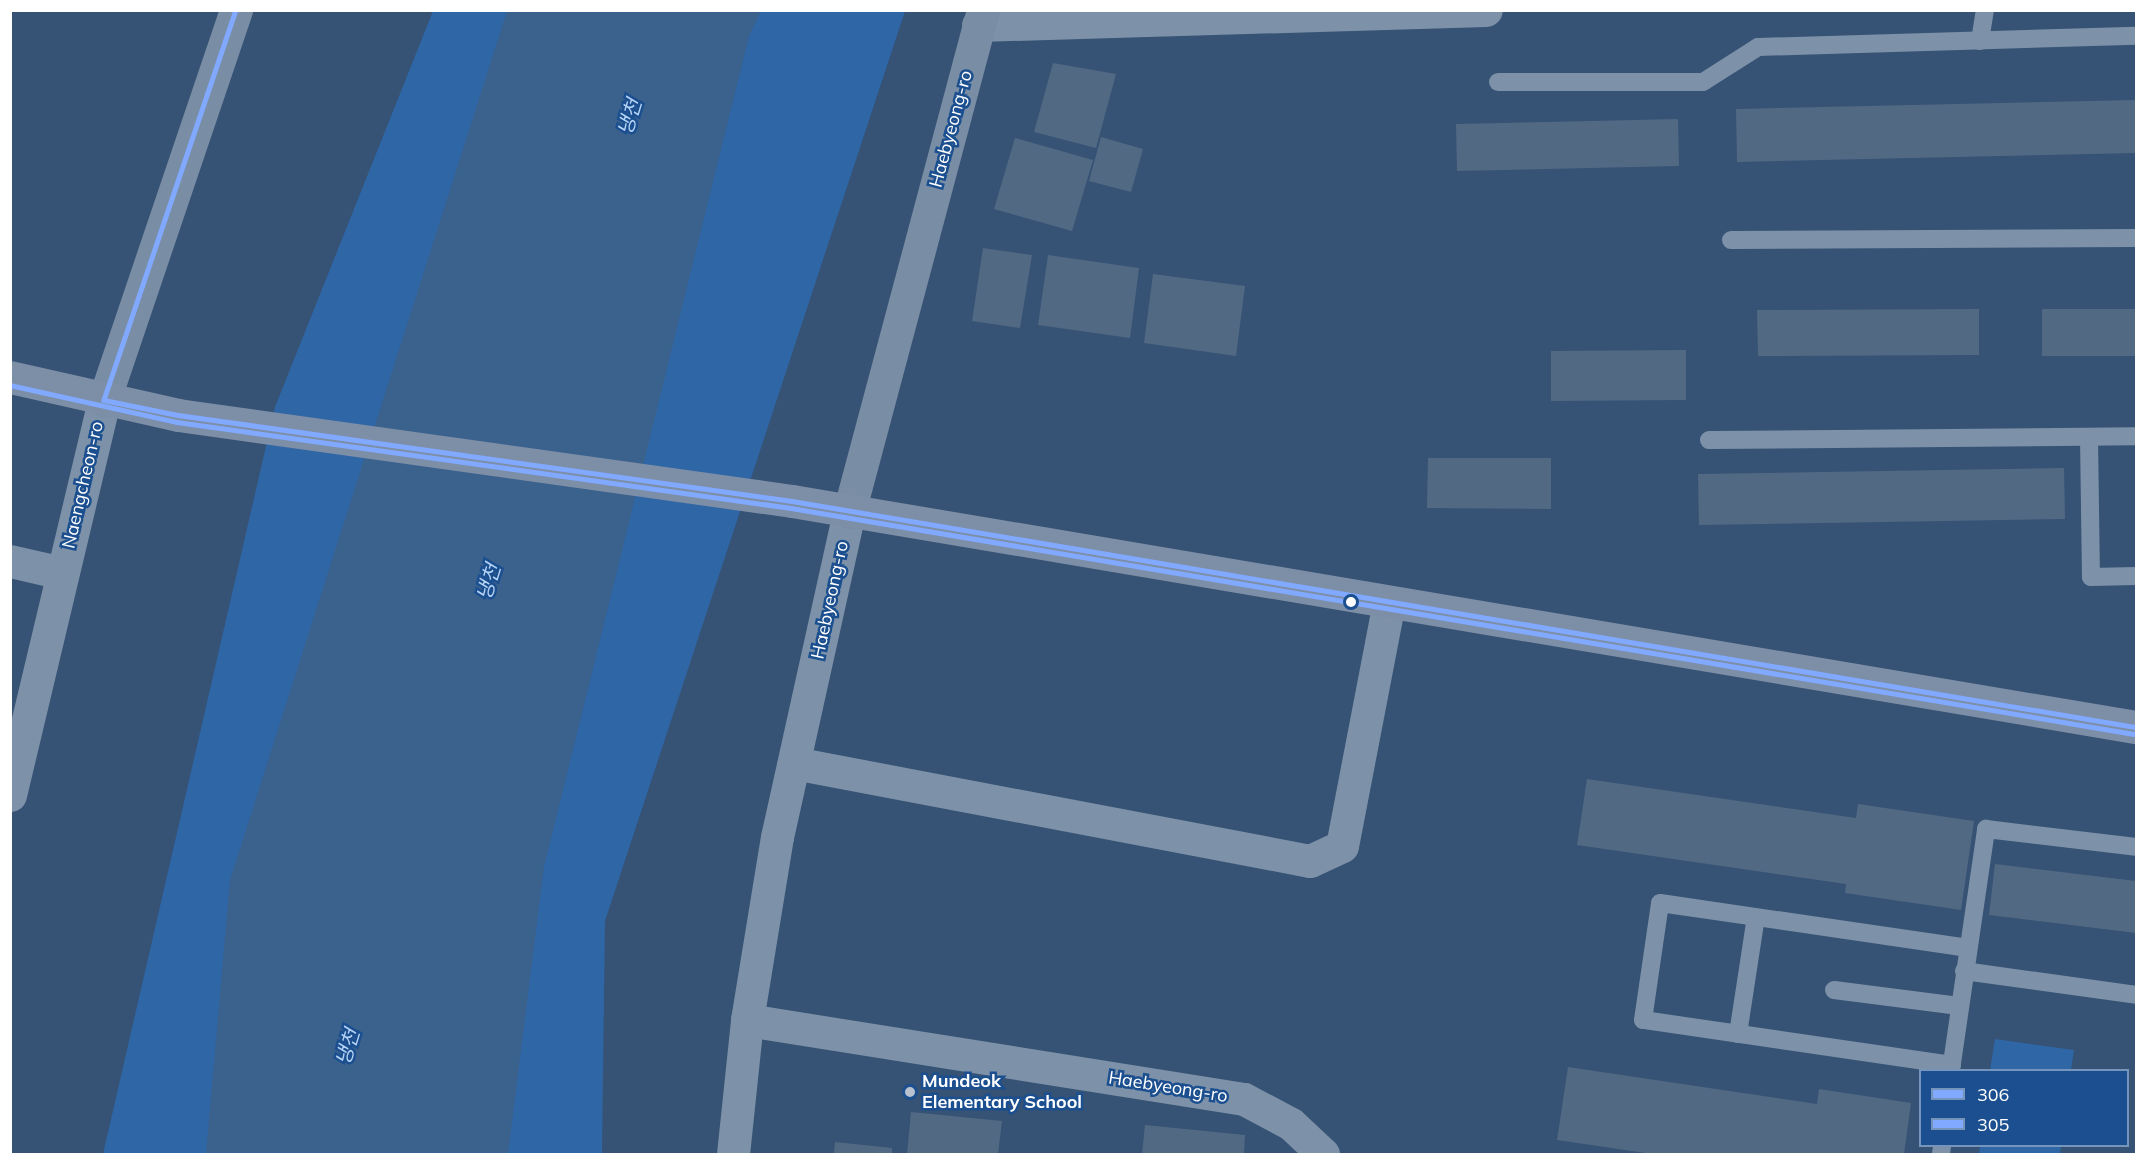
<!DOCTYPE html>
<html>
<head>
<meta charset="utf-8">
<style>
	body { margin:0 }
	#map { position:relative; width:2147px; height:1165px; overflow:hidden; background:#365274; font-family:Mulish,"Noto Sans KR",sans-serif }
	div>[style] { position:absolute }
	[style*='--x'] { left:calc(var(--x)*1px); top:calc(var(--y)*1px); width:calc(var(--w)*1px); rotate:calc(var(--a)*1deg) }
	.green>* { inset:0; background:#2f66a5 }
	.water>* { inset:0; background:#3b618d }
	.building>* { inset:0; background:#526984 }
	.service>* { height:18px; margin:-9px; padding:0 9px; transform-origin:9px; border-radius:9px; background:#7d92a8 }
	.minor>* { height:33px; margin:-16.5px; padding:0 16.5px; transform-origin:16.5px; border-radius:16.5px; background:#7d92a8 }
	.tertiary>* { height:33px; margin:-16.5px; padding:0 16.5px; transform-origin:16.5px; border-radius:16.5px; background:#7d92a8 }
	.secondary>* { height:33px; margin:-16.5px; padding:0 16.5px; transform-origin:16.5px; border-radius:16.5px; background:#798da4 }
	.primary>* { height:33px; margin:-16.5px; padding:0 16.5px; transform-origin:16.5px; border-radius:16.5px; background:#7d8ea7 }
	.bus-1>* { height:4.5px; margin:-2.25px; padding:0 2.25px; transform-origin:2.25px; border-radius:2.25px; background:#80a9ff }
	.bus-2>* { height:4.5px; margin:-2.25px; padding:0 2.25px; transform-origin:2.25px; border-radius:2.25px; background:#80a9ff }
	.dots>* { width:16px; height:16px; translate:-50% -50%; box-sizing:border-box; border:3px solid #1b4f8f; border-radius:50% }
	span { translate:-50% -50%; white-space:nowrap; text-align:center; line-height:1.15; -webkit-text-stroke:5px #1b4f8f; paint-order:stroke }
	.street-label { font-size:18px; color:#fff }
	.poi-label { font-size:18px; color:#fff; font-weight:700 }
	.left { translate:0 -50%; text-align:left }
	.water-label { font-size:20px; color:#b5d3f5; font-style:italic }
	.frame { position:absolute; inset:0; border:12px solid #fff; pointer-events:none }
	.legend { position:absolute; left:1919px; top:1069px; width:210px; height:78px; box-sizing:border-box; background:#1b4f8f; border:2px solid #7695bc; margin:0; padding:8px 10px; list-style:none; font-size:18px; color:#fff }
	.legend li { display:flex; align-items:center; gap:12px; height:30px }
	.legend b { width:30px; border:2px solid #7695bc }
</style>
</head>
<body>
<div id="map">
	<div class="green">
		<i style="clip-path:polygon(433px 11px,905px 11px,605px 921px,602px 1154px,103px 1154px,275px 407px)"></i>
		<i style="clip-path:polygon(1995px 1039px,2074px 1050px,2071px 1070px,1990px 1070px)"></i>
		<i style="clip-path:polygon(1980px 1146px,2061px 1146px,2060px 1154px,1979px 1154px)"></i>
	</div>
	<div class="water">
		<i style="clip-path:polygon(507px 11px,761px 11px,749px 36px,544px 867px,508px 1154px,206px 1154px,230px 880px)"></i>
	</div>
	<div class="building">
		<i style="clip-path:polygon(1053px 63px,1116px 74px,1096px 148px,1034px 132px)"></i>
		<i style="clip-path:polygon(2136px 100px,2136px 153px,1737px 162px,1736px 109px)"></i>
		<i style="clip-path:polygon(1678px 119px,1679px 166px,1457px 171px,1456px 124px)"></i>
		<i style="clip-path:polygon(1101px 137px,1143px 149px,1131px 192px,1089px 181px)"></i>
		<i style="clip-path:polygon(1015px 138px,1093px 160px,1072px 231px,994px 209px)"></i>
		<i style="clip-path:polygon(983px 248px,1032px 255px,1020px 328px,972px 321px)"></i>
		<i style="clip-path:polygon(1048px 255px,1139px 268px,1130px 338px,1038px 325px)"></i>
		<i style="clip-path:polygon(1153px 274px,1245px 286px,1236px 356px,1144px 343px)"></i>
		<i style="clip-path:polygon(1979px 309px,1979px 355px,1758px 356px,1757px 310px)"></i>
		<i style="clip-path:polygon(2042px 309px,2136px 309px,2136px 356px,2042px 356px)"></i>
		<i style="clip-path:polygon(1686px 350px,1686px 400px,1551px 401px,1551px 351px)"></i>
		<i style="clip-path:polygon(1428px 458px,1551px 458px,1551px 509px,1427px 508px)"></i>
		<i style="clip-path:polygon(2064px 468px,2065px 519px,1699px 525px,1698px 474px)"></i>
		<i style="clip-path:polygon(1587px 779px,1856px 818px,1858px 804px,1974px 821px,1961px 910px,1845px 893px,1846px 884px,1577px 845px)"></i>
		<i style="clip-path:polygon(1995px 864px,2136px 881px,2136px 933px,1989px 915px)"></i>
		<i style="clip-path:polygon(1568px 1067px,1817px 1104px,1819px 1089px,1911px 1103px,1904px 1154px,1652px 1154px,1557px 1140px)"></i>
		<i style="clip-path:polygon(911px 1112px,1002px 1121px,998px 1154px,907px 1154px)"></i>
		<i style="clip-path:polygon(1145px 1125px,1245px 1135px,1244px 1154px,1142px 1154px)"></i>
		<i style="clip-path:polygon(835px 1142px,892px 1148px,892px 1154px,834px 1154px)"></i>
	</div>
	<div class="service">
		<i style="--x:1980;--y:41;--w:31;--a:-81"></i>
		<i style="--x:1498;--y:82;--w:205;--a:0"></i>
		<i style="--x:1703;--y:82;--w:65;--a:-32.5"></i>
		<i style="--x:1758;--y:47;--w:378;--a:-1.7"></i>
		<i style="--x:1731;--y:240;--w:405;--a:-0.3"></i>
		<i style="--x:2089;--y:437;--w:140;--a:89.2"></i>
		<i style="--x:2091;--y:577;--w:45;--a:-1.3"></i>
		<i style="--x:1709;--y:440;--w:427;--a:-0.5"></i>
		<i style="--x:1964;--y:971;--w:174;--a:7.9"></i>
		<i style="--x:1834;--y:990;--w:126;--a:7.3"></i>
		<i style="--x:1738;--y:1034;--w:118;--a:-81.3"></i>
		<i style="--x:1952;--y:1065;--w:312;--a:-171.7"></i>
		<i style="--x:1643;--y:1020;--w:118;--a:-81.7"></i>
		<i style="--x:1660;--y:903;--w:310;--a:8.3"></i>
		<i style="--x:1951;--y:1070;--w:244;--a:-81.7"></i>
		<i style="--x:1986;--y:829;--w:151;--a:6.8"></i>
		<i style="--x:1941;--y:1154;--w:8;--a:-83"></i>
	</div>
	<div class="minor">
		<i style="--x:978;--y:25;--w:508;--a:-1.69"></i>
		<i style="--x:10;--y:561;--w:53;--a:13"></i>
		<i style="--x:794;--y:763;--w:525;--a:10.75"></i>
		<i style="--x:1310;--y:861;--w:35;--a:-25"></i>
		<i style="--x:1342;--y:846;--w:248;--a:-79.1"></i>
		<i style="--x:10;--y:795;--w:406;--a:-76.6"></i>
		<i style="--x:747;--y:1020;--w:503;--a:9.03"></i>
		<i style="--x:1244;--y:1099;--w:53;--a:28"></i>
		<i style="--x:1291;--y:1124;--w:44;--a:43.2"></i>
	</div>
	<div class="tertiary">
		<i style="--x:733;--y:1154;--w:135;--a:-84"></i>
		<i style="--x:747;--y:1020;--w:185;--a:-80.7"></i>
		<i style="--x:777;--y:837;--w:333;--a:-77.5"></i>
	</div>
	<div class="secondary">
		<i style="--x:104;--y:400;--w:412;--a:-71.3"></i>
		<i style="--x:849;--y:512;--w:520;--a:-75.05"></i>
	</div>
	<div class="primary">
		<i style="--x:10;--y:377;--w:172;--a:12.7"></i>
		<i style="--x:178;--y:415;--w:620;--a:7.97"></i>
		<i style="--x:792;--y:501;--w:1363;--a:9.55"></i>
	</div>
	<div class="bus-1">
		<i style="--x:236;--y:10;--w:412;--a:108.7"></i>
		<i style="--x:104;--y:400;--w:76;--a:11.5"></i>
		<i style="--x:178;--y:415;--w:620;--a:7.97"></i>
		<i style="--x:792;--y:501;--w:1363;--a:9.55"></i>
	</div>
	<div class="bus-2">
		<i style="--x:10;--y:385;--w:171;--a:12.5"></i>
		<i style="--x:177;--y:422;--w:620;--a:7.97"></i>
		<i style="--x:791;--y:508;--w:1363;--a:9.55"></i>
	</div>
	<div class="dots">
		<i style="left:1351px;top:602px;background:#fff"></i>
		<i style="left:910px;top:1092px;background:#b9c2ce"></i>
	</div>
	<div class="street-label">
		<span style="left:951px;top:129px;rotate:-75deg">Haebyeong-ro</span>
		<span style="left:83px;top:485px;rotate:-77deg">Naengcheon-ro</span>
		<span style="left:830px;top:600px;rotate:-78deg">Haebyeong-ro</span>
		<span style="left:1168px;top:1087px;rotate:9deg">Haebyeong-ro</span>
	</div>
	<div class="poi-label">
		<span class="left" style="left:922px;top:1092px">Mundeok<br>Elementary School</span>
	</div>
	<div class="water-label">
		<span style="left:629px;top:117px;rotate:-73deg">냉천</span>
		<span style="left:488px;top:582px;rotate:-73deg">냉천</span>
		<span style="left:347px;top:1047px;rotate:-73deg">냉천</span>
	</div>
	<div class="frame"></div>
	<ul class="legend">
	<li><b style="height:8px;background:#80a9ff"></b>306</li>
	<li><b style="height:8px;background:#80a9ff"></b>305</li>
	</ul>
</div>
</body>
</html>
